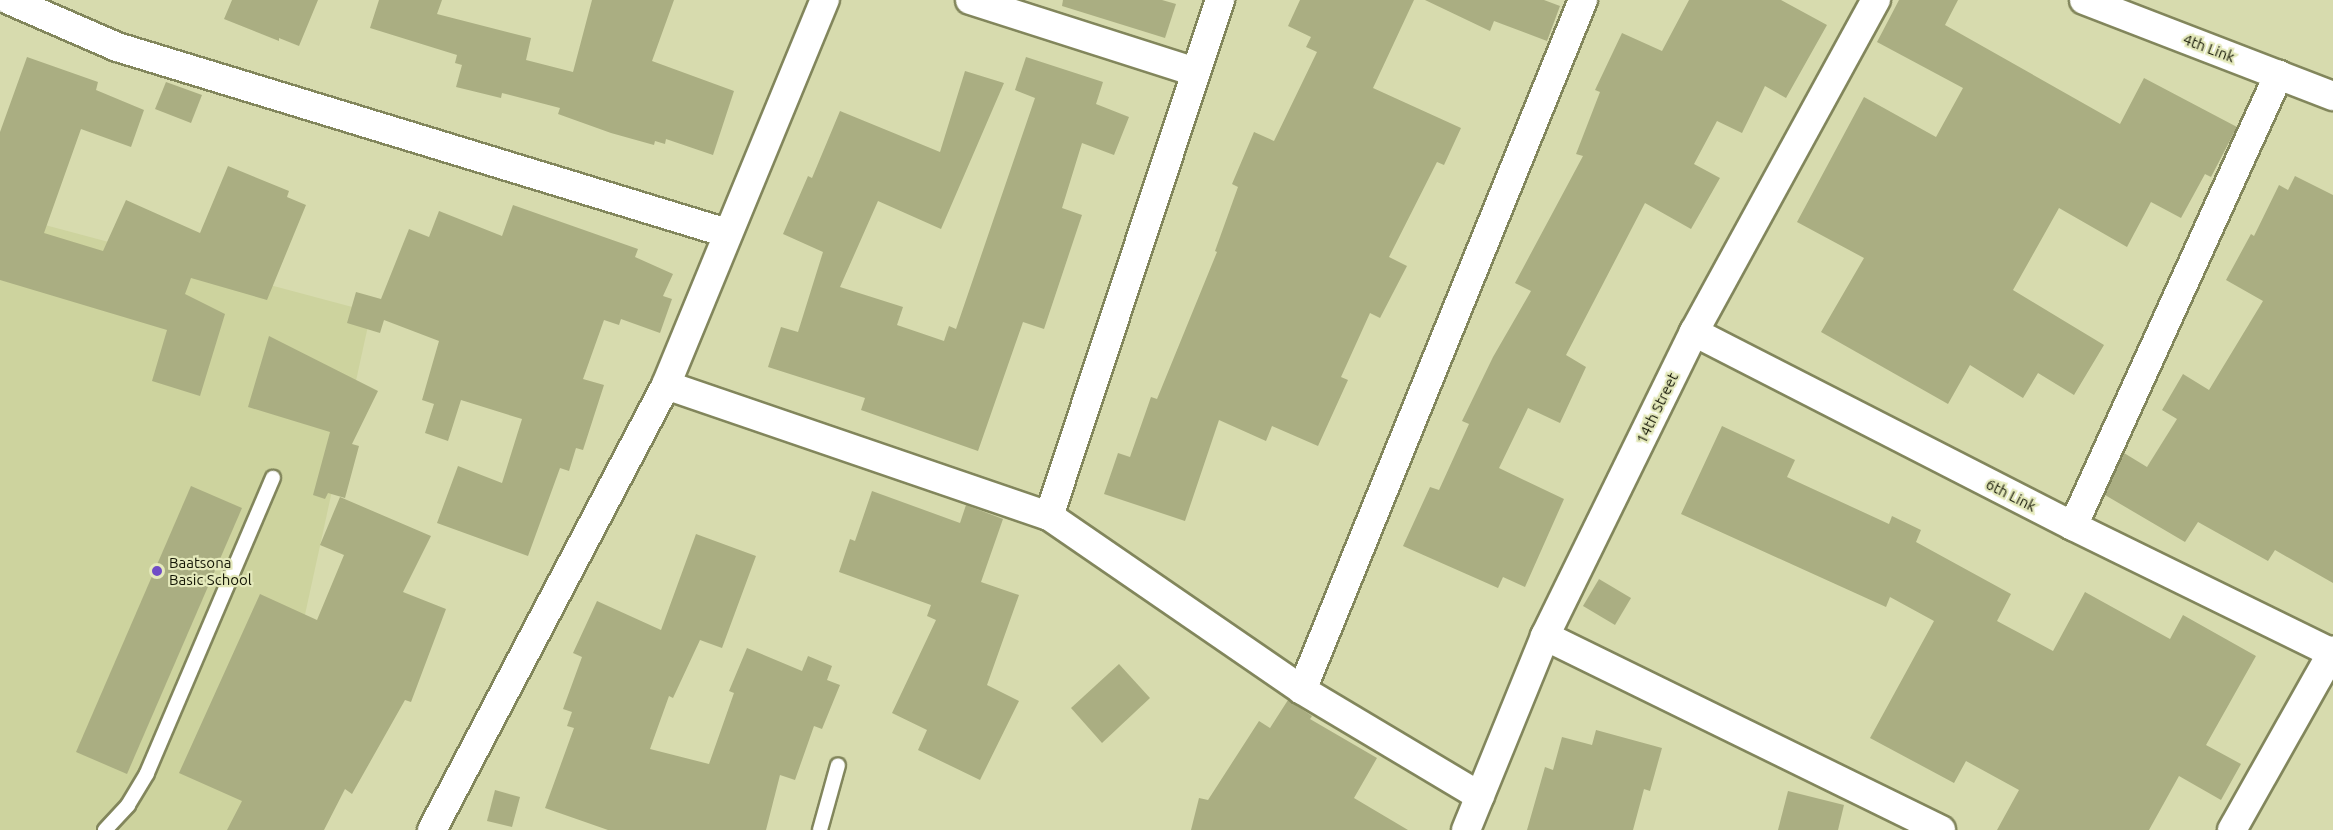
<!DOCTYPE html>
<html>
<head>
<meta charset="utf-8">
<style>
	body { margin:0 }
	#map { position:relative; width:2333px; height:830px; overflow:hidden; background:#d7dbae; font-family:Ubuntu,sans-serif }
	div>[style] { position:absolute }
	[style*='--x'] { left:calc(var(--x)*1px); top:calc(var(--y)*1px); width:calc(var(--w)*1px); rotate:calc(var(--a)*1deg) }
	.built>* { inset:0; background:#cdd39e }
	.building>* { inset:0; background:#aaae82 }
	.roads { filter:drop-shadow(2px 0 #82865c) drop-shadow(-2px 0 #82865c) drop-shadow(0 2px #82865c) drop-shadow(0 -2px #82865c) }
	.lane>* { height:14px; margin:-7px; padding:0 7px; transform-origin:7px; border-radius:7px; background:#fff }
	.street>* { height:28px; margin:-14px; padding:0 14px; transform-origin:14px; border-radius:14px; background:#fff }
	.dots>* { width:16px; height:16px; translate:-50% -50%; box-sizing:border-box; border:3px solid #e4e9bb; border-radius:50% }
	span { translate:-50% -50%; white-space:nowrap; text-align:center; line-height:1.15; -webkit-text-stroke:4.5px #e4e9bb; paint-order:stroke }
	.street-label { font-size:15px; color:#151706 }
	.poi-label { font-size:15px; color:#151706 }
	.left { translate:0 -50%; text-align:left }
</style>
</head>
<body>
<div id="map">
	<div class="built">
		<i style="clip-path:polygon(0 213px,371px 312px,258px 830px,0 830px)"></i>
	</div>
	<div class="building">
		<i style="clip-path:polygon(232px 0,318px 0,299px 46px,279px 38px,279px 41px,224px 19px)"></i>
		<i style="clip-path:polygon(379px 0,442px 0,437px 14px,531px 38px,526px 60px,573px 72px,592px 0,674px 0,652px 61px,734px 91px,713px 155px,666px 139px,665px 144px,655px 141px,654px 145px,611px 133px,558px 114px,560px 108px,502px 93px,501px 98px,456px 87px,462px 65px,455px 63px,457px 55px,370px 28px)"></i>
		<i style="clip-path:polygon(1063px 0,1162px 0,1176px 4px,1165px 38px,1062px 6px)"></i>
		<i style="clip-path:polygon(1300px 0,1414px 0,1373px 88px,1461px 128px,1444px 165px,1437px 162px,1389px 257px,1407px 266px,1380px 318px,1370px 313px,1341px 377px,1348px 380px,1318px 446px,1272px 426px,1266px 441px,1219px 420px,1185px 521px,1104px 494px,1118px 453px,1130px 457px,1151px 397px,1157px 399px,1217px 252px,1215px 251px,1238px 187px,1232px 184px,1254px 132px,1274px 141px,1317px 52px,1306px 47px,1311px 37px,1288px 26px)"></i>
		<i style="clip-path:polygon(1425px 0,1544px 0,1560px 6px,1547px 41px,1494px 21px,1490px 31px)"></i>
		<i style="clip-path:polygon(1689px 0,1781px 0,1827px 25px,1786px 98px,1765px 86px,1742px 133px,1717px 121px,1694px 164px,1720px 178px,1691px 229px,1645px 203px,1566px 355px,1586px 367px,1560px 423px,1528px 408px,1499px 468px,1564px 499px,1525px 587px,1503px 577px,1498px 588px,1403px 546px,1430px 487px,1439px 490px,1469px 424px,1462px 421px,1493px 357px,1531px 291px,1515px 283px,1583px 156px,1576px 154px,1600px 92px,1595px 90px,1622px 33px,1662px 51px)"></i>
		<i style="clip-path:polygon(1899px 0,1958px 0,1945px 25px,2120px 124px,2144px 78px,2237px 127px,2211px 177px,2205px 174px,2181px 218px,2151px 202px,2127px 247px,2059px 208px,2013px 290px,2104px 345px,2074px 395px,2038px 373px,2023px 398px,1970px 365px,1948px 404px,1821px 332px,1864px 258px,1797px 222px,1864px 97px,1936px 137px,1963px 88px,1877px 42px)"></i>
		<i style="clip-path:polygon(27px 57px,98px 82px,96px 90px,144px 110px,131px 147px,81px 129px,44px 233px,103px 251px,126px 200px,200px 233px,228px 166px,289px 191px,287px 197px,306px 205px,267px 300px,191px 278px,185px 294px,225px 314px,200px 396px,152px 381px,167px 330px,0 280px,0 132px)"></i>
		<i style="clip-path:polygon(1026px 57px,1103px 82px,1096px 104px,1129px 117px,1114px 155px,1082px 143px,1062px 208px,1082px 215px,1044px 329px,1023px 322px,978px 451px,861px 410px,865px 398px,768px 367px,781px 327px,798px 332px,823px 252px,783px 234px,808px 176px,812px 178px,840px 111px,940px 152px,965px 71px,1004px 83px,941px 229px,878px 201px,840px 287px,903px 307px,897px 325px,944px 341px,949px 326px,956px 329px,1035px 98px,1015px 90px)"></i>
		<i style="clip-path:polygon(166px 82px,202px 95px,191px 123px,155px 109px)"></i>
		<i style="clip-path:polygon(2295px 176px,2333px 195px,2333px 583px,2275px 550px,2268px 561px,2198px 522px,2185px 542px,2105px 495px,2124px 453px,2147px 467px,2177px 419px,2162px 410px,2183px 374px,2209px 390px,2263px 301px,2226px 280px,2251px 234px,2254px 236px,2279px 185px,2288px 190px)"></i>
		<i style="clip-path:polygon(513px 205px,638px 249px,635px 257px,673px 274px,663px 296px,672px 299px,660px 333px,621px 319px,619px 325px,604px 320px,583px 379px,604px 385px,583px 450px,576px 448px,569px 471px,560px 468px,528px 556px,437px 523px,458px 466px,502px 483px,522px 419px,461px 400px,448px 441px,425px 433px,434px 404px,422px 400px,439px 341px,384px 320px,380px 333px,347px 323px,356px 292px,381px 299px,409px 229px,429px 237px,439px 211px,502px 236px)"></i>
		<i style="clip-path:polygon(269px 336px,378px 391px,352px 444px,359px 446px,345px 498px,328px 493px,325px 499px,313px 495px,330px 432px,248px 407px)"></i>
		<i style="clip-path:polygon(1722px 426px,1795px 460px,1787px 477px,1889px 524px,1892px 516px,1921px 530px,1916px 542px,2011px 594px,1997px 621px,2053px 651px,2085px 592px,2170px 639px,2183px 615px,2256px 656px,2206px 745px,2241px 764px,2221px 800px,2179px 776px,2149px 830px,1997px 830px,2019px 790px,1966px 761px,1954px 783px,1870px 738px,1934px 621px,1890px 597px,1886px 607px,1681px 514px)"></i>
		<i style="clip-path:polygon(191px 486px,242px 508px,127px 774px,76px 752px)"></i>
		<i style="clip-path:polygon(872px 491px,960px 523px,966px 505px,1003px 519px,981px 582px,1019px 595px,987px 685px,1019px 701px,980px 780px,918px 750px,927px 730px,892px 713px,936px 620px,927px 616px,931px 605px,839px 572px,850px 539px,855px 541px)"></i>
		<i style="clip-path:polygon(340px 497px,431px 536px,403px 592px,446px 609px,411px 702px,405px 700px,352px 794px,345px 789px,324px 830px,227px 830px,242px 801px,179px 773px,260px 594px,317px 620px,344px 555px,320px 545px)"></i>
		<i style="clip-path:polygon(696px 534px,756px 556px,722px 648px,700px 640px,673px 698px,669px 696px,650px 749px,709px 764px,734px 693px,729px 691px,747px 648px,802px 671px,808px 656px,832px 666px,827px 680px,840px 685px,822px 729px,814px 726px,795px 780px,780px 775px,766px 830px,608px 830px,545px 808px,574px 728px,567px 726px,572px 712px,563px 709px,582px 657px,573px 653px,597px 601px,661px 630px)"></i>
		<i style="clip-path:polygon(1599px 579px,1631px 598px,1615px 625px,1583px 606px)"></i>
		<i style="clip-path:polygon(1119px 664px,1150px 698px,1102px 743px,1071px 708px)"></i>
		<i style="clip-path:polygon(1288px 700px,1312px 716px,1310px 719px,1377px 758px,1354px 798px,1408px 830px,1191px 830px,1199px 798px,1208px 800px,1259px 721px,1270px 728px)"></i>
		<i style="clip-path:polygon(1596px 730px,1662px 748px,1650px 791px,1644px 789px,1633px 830px,1527px 830px,1545px 767px,1553px 770px,1562px 737px,1592px 745px)"></i>
		<i style="clip-path:polygon(495px 790px,520px 797px,512px 827px,487px 821px)"></i>
		<i style="clip-path:polygon(1788px 791px,1844px 805px,1838px 830px,1778px 830px)"></i>
	</div>
	<div class="roads">
		<div class="lane">
			<i style="--x:105;--y:830;--w:34;--a:-47"></i>
			<i style="--x:128;--y:805;--w:37;--a:-59"></i>
			<i style="--x:147;--y:773;--w:321;--a:-66.9"></i>
			<i style="--x:820;--y:830;--w:67;--a:-74.5"></i>
		</div>
		<div class="street">
			<i style="--x:9;--y:0;--w:118;--a:23.5"></i>
			<i style="--x:117;--y:47;--w:638;--a:16.96"></i>
			<i style="--x:970;--y:0;--w:237;--a:17.7"></i>
			<i style="--x:2084;--y:0;--w:267;--a:21.1"></i>
			<i style="--x:1694;--y:332;--w:426;--a:27.1"></i>
			<i style="--x:2073;--y:526;--w:288;--a:26.1"></i>
			<i style="--x:666;--y:385;--w:405;--a:18.9"></i>
			<i style="--x:1049;--y:516;--w:307;--a:34.5"></i>
			<i style="--x:1302;--y:690;--w:207;--a:30.8"></i>
			<i style="--x:1049;--y:516;--w:544;--a:-71.67"></i>
			<i style="--x:2073;--y:526;--w:496;--a:-65.5"></i>
			<i style="--x:1545;--y:636;--w:441;--a:26.1"></i>
			<i style="--x:1302;--y:690;--w:745;--a:-67.84"></i>
			<i style="--x:432;--y:830;--w:503;--a:-62.26"></i>
			<i style="--x:666;--y:385;--w:417;--a:-67.6"></i>
			<i style="--x:1466;--y:830;--w:209;--a:-67.8"></i>
			<i style="--x:1545;--y:636;--w:339;--a:-63.9"></i>
			<i style="--x:1694;--y:332;--w:379;--a:-61.3"></i>
			<i style="--x:2232;--y:830;--w:206;--a:-60.6"></i>
		</div>
	</div>
	<div class="dots">
		<i style="left:157px;top:571px;background:#704dc6"></i>
	</div>
	<div class="street-label">
		<span style="left:2209px;top:48px;rotate:21deg">4th Link</span>
		<span style="left:1657px;top:408px;rotate:-64deg">14th Street</span>
		<span style="left:2011px;top:495px;rotate:27deg">6th Link</span>
	</div>
	<div class="poi-label">
		<span class="left" style="left:169px;top:571px">Baatsona<br>Basic School</span>
	</div>
</div>
</body>
</html>
